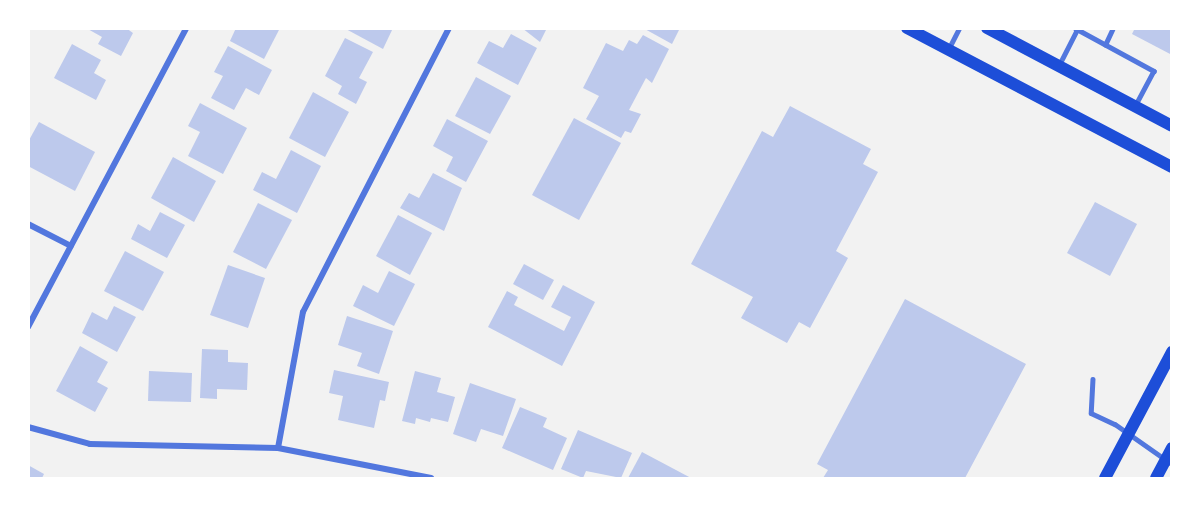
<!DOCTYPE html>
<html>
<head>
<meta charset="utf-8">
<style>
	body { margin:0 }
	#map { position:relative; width:1200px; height:507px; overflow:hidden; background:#f2f2f2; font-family:"PT Sans",sans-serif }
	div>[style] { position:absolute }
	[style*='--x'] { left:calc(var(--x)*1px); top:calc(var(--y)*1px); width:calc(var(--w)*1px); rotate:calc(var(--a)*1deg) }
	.building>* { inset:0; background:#bdc9ec }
	.service>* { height:4.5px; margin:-2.25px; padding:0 2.25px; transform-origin:2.25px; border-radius:2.25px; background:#5277de }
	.minor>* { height:6px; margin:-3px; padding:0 3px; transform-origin:3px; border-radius:3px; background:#5277de }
	.secondary>* { height:12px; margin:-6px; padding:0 6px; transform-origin:6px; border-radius:6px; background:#1d4ed8 }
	span { translate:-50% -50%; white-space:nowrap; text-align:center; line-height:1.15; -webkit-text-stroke:6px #fff; paint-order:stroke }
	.frame { position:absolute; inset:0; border:30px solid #fff; pointer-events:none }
</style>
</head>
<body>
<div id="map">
	<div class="building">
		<i style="clip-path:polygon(86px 28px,126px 28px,133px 33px,121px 56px,98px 44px,102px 37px)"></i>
		<i style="clip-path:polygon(236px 28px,280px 28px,264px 59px,230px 41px)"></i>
		<i style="clip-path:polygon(344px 28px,393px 28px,383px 49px)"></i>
		<i style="clip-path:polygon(522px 28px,547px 28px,540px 42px)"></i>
		<i style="clip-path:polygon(643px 28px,680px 28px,672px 44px)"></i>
		<i style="clip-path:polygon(1135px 28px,1172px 28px,1172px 55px,1132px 34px)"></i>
		<i style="clip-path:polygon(511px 34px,537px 48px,518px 85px,477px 63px,489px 41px,503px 48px)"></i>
		<i style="clip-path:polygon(643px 35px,669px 49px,652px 83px,646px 78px,629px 110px,641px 114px,631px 133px,625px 131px,621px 138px,586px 119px,599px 96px,583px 88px,606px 43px,623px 51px,629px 40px,637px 44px)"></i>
		<i style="clip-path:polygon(345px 38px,373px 52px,359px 78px,367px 82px,356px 104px,338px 94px,342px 86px,325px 76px)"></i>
		<i style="clip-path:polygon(72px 44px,101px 60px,94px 73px,106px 80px,96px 100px,54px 78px)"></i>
		<i style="clip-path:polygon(228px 46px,272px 70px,259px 95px,246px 88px,234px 110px,211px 98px,223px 76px,214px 72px)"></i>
		<i style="clip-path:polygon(476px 77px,511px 96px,490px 134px,455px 116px)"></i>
		<i style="clip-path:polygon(313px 92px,349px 112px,325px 157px,289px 138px)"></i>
		<i style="clip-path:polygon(200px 103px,247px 128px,223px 174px,188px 156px,200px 132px,188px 126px)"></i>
		<i style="clip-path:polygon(790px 106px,871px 149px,863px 164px,878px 172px,836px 251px,848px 258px,810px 328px,799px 322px,787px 343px,741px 318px,753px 297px,691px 264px,762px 131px,773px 137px)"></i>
		<i style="clip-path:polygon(574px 118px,621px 143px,579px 220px,532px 195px)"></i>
		<i style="clip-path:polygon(447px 119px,488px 141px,466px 182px,446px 171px,453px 157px,433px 146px)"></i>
		<i style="clip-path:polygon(39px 122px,95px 152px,75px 191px,28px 166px,28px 142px)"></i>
		<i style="clip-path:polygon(291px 150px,321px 166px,297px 213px,253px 190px,262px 172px,276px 179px)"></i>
		<i style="clip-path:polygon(173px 157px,216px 181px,194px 222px,151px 198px)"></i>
		<i style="clip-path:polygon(433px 173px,462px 188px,444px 231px,400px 208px,409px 193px,419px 198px)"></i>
		<i style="clip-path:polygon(1095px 202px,1137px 224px,1110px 276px,1067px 253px)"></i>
		<i style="clip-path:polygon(258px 203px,292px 220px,266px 269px,233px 252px)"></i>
		<i style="clip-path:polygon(160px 212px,185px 225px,167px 258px,131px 239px,138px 224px,150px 231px)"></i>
		<i style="clip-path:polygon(398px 215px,432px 233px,410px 275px,376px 256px)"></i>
		<i style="clip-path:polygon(125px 251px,164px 272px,143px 311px,104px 291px)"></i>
		<i style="clip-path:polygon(524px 264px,554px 280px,543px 300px,513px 284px)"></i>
		<i style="clip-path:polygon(228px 265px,265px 278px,248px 328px,210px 315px)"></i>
		<i style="clip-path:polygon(389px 271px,415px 284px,394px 326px,353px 306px,363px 285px,378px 293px)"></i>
		<i style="clip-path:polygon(563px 285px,595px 302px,562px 366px,488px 327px,507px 291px,518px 297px,514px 305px,564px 331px,571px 317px,551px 307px)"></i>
		<i style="clip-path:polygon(905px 299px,1026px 364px,965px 478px,823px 478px,828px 470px,817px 464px)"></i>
		<i style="clip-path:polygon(114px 306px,136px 317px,117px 352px,82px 333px,92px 312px,107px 320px)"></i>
		<i style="clip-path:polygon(347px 316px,393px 331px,379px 374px,357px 366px,362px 353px,338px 345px)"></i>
		<i style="clip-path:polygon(80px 346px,108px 362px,97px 382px,108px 388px,95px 412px,56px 391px)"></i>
		<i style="clip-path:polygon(202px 349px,228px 350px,228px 362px,248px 363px,247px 390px,217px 389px,217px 399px,200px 398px)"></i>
		<i style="clip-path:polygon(334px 370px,389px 382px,385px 401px,380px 400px,374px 428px,338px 420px,343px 396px,329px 393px)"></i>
		<i style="clip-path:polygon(149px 371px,192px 373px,191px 402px,148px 401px)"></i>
		<i style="clip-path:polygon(415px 371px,441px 378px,437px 392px,455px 397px,448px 422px,431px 418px,430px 422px,416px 418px,415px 424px,402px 421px)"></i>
		<i style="clip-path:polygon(470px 383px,516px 399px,503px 436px,481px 429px,476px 442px,453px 434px)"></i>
		<i style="clip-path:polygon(520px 407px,547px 418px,543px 427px,567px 438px,553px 470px,502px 448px)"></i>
		<i style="clip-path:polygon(578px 430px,632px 453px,621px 478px,586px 471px,583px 478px,561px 469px)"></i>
		<i style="clip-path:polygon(642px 452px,691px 478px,628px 478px)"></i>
		<i style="clip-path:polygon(28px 465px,44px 474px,42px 478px,28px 478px)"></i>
	</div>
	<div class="service">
		<i style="--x:1075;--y:28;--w:90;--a:28.6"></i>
		<i style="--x:1154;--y:71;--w:40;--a:118"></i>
		<i style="--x:1105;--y:45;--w:19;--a:-65"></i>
		<i style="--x:949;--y:48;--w:22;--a:-63"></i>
		<i style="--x:1059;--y:65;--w:39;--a:-63"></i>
		<i style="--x:1093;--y:379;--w:34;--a:93"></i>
		<i style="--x:1091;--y:413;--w:26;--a:25"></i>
		<i style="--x:1115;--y:424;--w:70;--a:35.1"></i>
	</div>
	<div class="minor">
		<i style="--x:28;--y:224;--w:48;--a:27.1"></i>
		<i style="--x:28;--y:327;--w:338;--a:-62.1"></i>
		<i style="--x:28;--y:427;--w:64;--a:15.3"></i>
		<i style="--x:90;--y:444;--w:188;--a:1.2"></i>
		<i style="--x:278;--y:448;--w:156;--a:11.1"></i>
		<i style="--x:278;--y:448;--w:138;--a:-79.6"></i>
		<i style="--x:303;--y:312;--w:319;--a:-62.8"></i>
	</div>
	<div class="secondary">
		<i style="--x:907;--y:28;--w:299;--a:27.7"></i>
		<i style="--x:987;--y:28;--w:209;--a:27.9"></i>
		<i style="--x:1105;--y:478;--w:143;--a:-62"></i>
		<i style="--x:1156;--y:478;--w:34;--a:-62"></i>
	</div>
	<div class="frame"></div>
</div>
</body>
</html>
